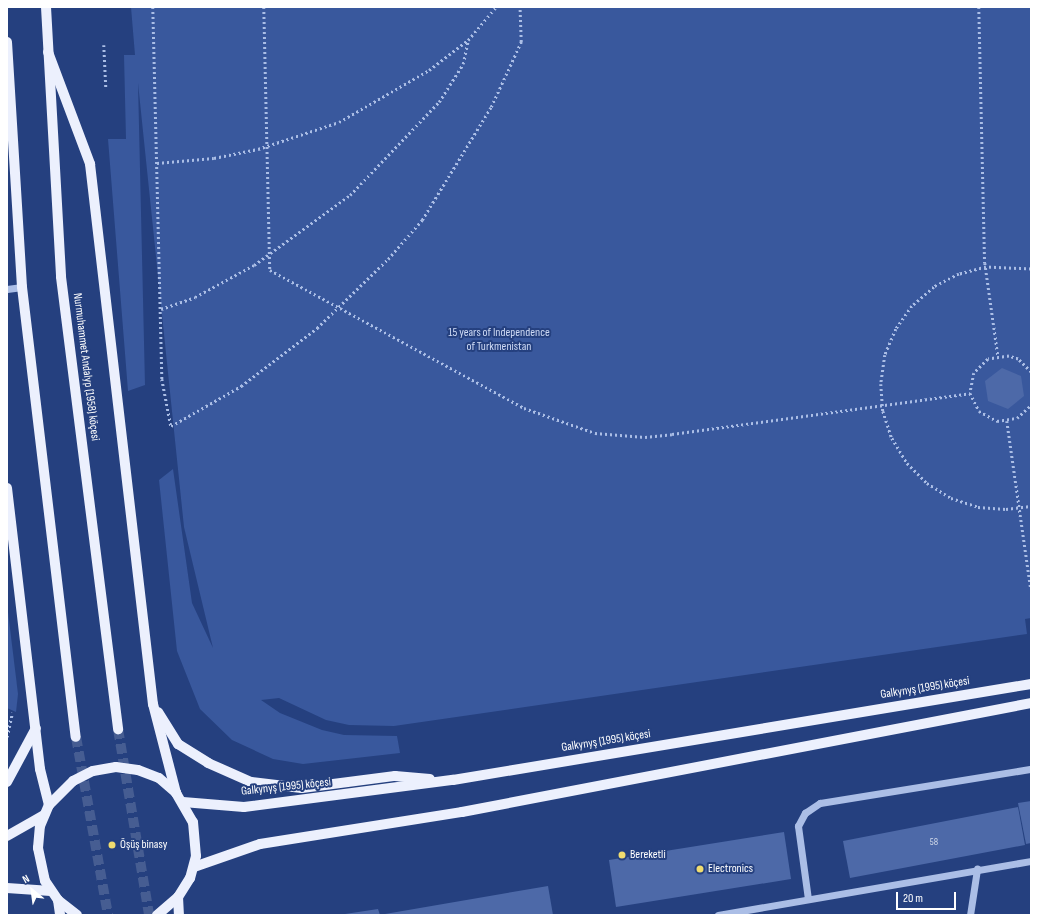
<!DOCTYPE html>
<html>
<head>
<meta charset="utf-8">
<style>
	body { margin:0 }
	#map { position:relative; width:1038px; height:922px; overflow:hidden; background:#25407f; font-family:"Sofia Sans Condensed",sans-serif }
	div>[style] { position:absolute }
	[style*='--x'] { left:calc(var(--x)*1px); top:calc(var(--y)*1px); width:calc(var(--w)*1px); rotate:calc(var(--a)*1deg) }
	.green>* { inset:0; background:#39589d }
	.building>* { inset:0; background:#4d69a8 }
	.major-tunnel>* { height:10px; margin-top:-5px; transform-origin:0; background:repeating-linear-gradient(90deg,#465d92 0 10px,transparent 0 15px) }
	.path>* { height:2.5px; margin-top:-1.25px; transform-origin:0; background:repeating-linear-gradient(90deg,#abbee6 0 2px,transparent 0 5px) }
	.minor>* { height:7px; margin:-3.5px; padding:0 3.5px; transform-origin:3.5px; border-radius:3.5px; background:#abbee6 }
	.major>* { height:10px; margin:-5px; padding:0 5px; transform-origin:5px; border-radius:5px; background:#ecf0fd }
	.dots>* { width:11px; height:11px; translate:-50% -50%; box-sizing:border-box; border:2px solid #25407f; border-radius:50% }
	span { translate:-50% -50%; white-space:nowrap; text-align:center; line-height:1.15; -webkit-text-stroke:4px #25407f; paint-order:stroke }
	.number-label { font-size:10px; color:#d2dae9 }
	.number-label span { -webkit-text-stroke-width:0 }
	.park-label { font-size:12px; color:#cedaf5 }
	.street-label { font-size:12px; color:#fff }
	.poi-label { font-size:12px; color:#fff }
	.left { translate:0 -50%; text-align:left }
	.frame { position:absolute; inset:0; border:8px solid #fff; pointer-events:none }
	.north { position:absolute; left:12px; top:870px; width:40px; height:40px; -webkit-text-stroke:3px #25407f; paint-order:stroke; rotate:331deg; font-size:11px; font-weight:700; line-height:16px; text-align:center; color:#fff }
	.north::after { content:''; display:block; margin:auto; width:14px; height:18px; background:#fff; clip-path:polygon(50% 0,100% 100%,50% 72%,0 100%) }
	.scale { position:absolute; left:896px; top:892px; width:60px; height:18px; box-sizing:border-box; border:2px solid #fff; border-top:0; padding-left:5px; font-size:12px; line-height:14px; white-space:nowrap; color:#fff; -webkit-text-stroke:3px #25407f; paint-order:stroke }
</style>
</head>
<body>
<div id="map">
	<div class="green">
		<i style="clip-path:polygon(131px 7px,1031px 7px,1031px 618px,1025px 619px,1027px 634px,394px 726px,349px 725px,326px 720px,279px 698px,261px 700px,280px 713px,322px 730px,344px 735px,397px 736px,400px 753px,303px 764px,273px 759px,232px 740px,200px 709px,177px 651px,159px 480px,173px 469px,192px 603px,213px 648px,184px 527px,138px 83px,145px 385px,128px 391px,108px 139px,126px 139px,124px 55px,135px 55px)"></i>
		<i style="clip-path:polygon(7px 604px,18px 694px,16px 712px,7px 708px)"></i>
	</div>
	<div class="building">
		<i style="clip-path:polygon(1002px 368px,1021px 376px,1024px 396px,1008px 409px,988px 401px,985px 381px)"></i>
		<i style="clip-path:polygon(1031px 801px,1031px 843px,1026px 844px,1018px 803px)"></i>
		<i style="clip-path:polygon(1018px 807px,1025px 845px,850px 878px,843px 841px)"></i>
		<i style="clip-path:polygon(784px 832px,791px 879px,616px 907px,609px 860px)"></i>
		<i style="clip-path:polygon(548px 886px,553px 915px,385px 915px,385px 914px)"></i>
		<i style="clip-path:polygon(378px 909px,380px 915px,345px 915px,345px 914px)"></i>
	</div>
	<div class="major-tunnel">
		<i style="--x:118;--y:729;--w:189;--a:80.5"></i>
		<i style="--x:76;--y:737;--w:181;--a:79.8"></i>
	</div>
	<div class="path">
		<i style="--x:153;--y:7;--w:372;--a:88.6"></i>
		<i style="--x:162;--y:379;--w:48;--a:79.2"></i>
		<i style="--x:171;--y:426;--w:81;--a:-29.7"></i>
		<i style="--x:241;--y:386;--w:96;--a:-37.3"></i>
		<i style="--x:317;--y:328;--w:99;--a:-44.2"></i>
		<i style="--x:388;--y:259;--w:52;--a:-48.9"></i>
		<i style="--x:422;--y:220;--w:132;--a:-58.6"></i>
		<i style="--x:491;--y:107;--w:72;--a:-65.2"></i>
		<i style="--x:521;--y:42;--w:35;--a:-92"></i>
		<i style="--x:264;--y:7;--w:263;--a:88.7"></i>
		<i style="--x:270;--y:270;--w:289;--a:28.5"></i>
		<i style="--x:524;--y:408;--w:75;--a:19.4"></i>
		<i style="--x:595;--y:433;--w:50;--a:4.6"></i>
		<i style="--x:645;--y:437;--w:27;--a:-6"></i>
		<i style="--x:672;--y:434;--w:301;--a:-7.8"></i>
		<i style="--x:979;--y:7;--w:256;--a:88.7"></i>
		<i style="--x:985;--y:263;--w:94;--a:82"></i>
		<i style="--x:104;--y:45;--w:43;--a:87.3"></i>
		<i style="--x:157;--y:163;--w:57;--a:-5"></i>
		<i style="--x:214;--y:158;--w:45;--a:-11.6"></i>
		<i style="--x:258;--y:149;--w:85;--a:-18.4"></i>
		<i style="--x:339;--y:122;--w:104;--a:-30"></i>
		<i style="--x:429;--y:70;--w:49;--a:-37.6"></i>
		<i style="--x:468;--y:40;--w:43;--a:-49.7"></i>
		<i style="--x:1031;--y:269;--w:45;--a:-177.5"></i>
		<i style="--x:986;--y:267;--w:28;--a:165"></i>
		<i style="--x:959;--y:274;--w:28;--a:153"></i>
		<i style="--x:934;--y:287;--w:29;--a:139"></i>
		<i style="--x:912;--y:306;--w:28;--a:125"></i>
		<i style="--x:896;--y:329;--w:28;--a:113"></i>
		<i style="--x:885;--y:355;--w:29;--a:98"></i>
		<i style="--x:881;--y:384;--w:27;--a:86"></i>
		<i style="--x:883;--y:411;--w:28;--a:72"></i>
		<i style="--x:892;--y:438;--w:29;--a:59"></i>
		<i style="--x:907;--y:463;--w:28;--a:45"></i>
		<i style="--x:927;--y:483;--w:28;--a:32"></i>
		<i style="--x:951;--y:498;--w:28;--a:18"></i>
		<i style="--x:978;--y:507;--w:28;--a:4"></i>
		<i style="--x:1006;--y:509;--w:25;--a:-7"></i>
		<i style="--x:161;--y:309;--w:36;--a:-19"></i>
		<i style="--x:195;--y:297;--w:67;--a:-28.5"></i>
		<i style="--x:254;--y:265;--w:119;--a:-36.1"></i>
		<i style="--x:350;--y:195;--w:129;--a:-46.3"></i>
		<i style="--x:439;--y:102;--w:45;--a:-57.7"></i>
		<i style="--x:463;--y:64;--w:25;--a:-78"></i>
		<i style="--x:1031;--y:372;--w:18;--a:-135"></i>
		<i style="--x:1018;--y:359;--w:9;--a:-162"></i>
		<i style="--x:1009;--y:356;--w:21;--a:172"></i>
		<i style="--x:988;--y:359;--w:20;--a:135"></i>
		<i style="--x:974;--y:373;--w:20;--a:101"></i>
		<i style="--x:970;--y:393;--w:20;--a:63"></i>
		<i style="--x:979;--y:411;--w:21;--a:29"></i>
		<i style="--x:997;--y:421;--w:20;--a:-9"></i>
		<i style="--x:1017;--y:418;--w:19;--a:-43"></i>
		<i style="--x:1007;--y:421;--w:170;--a:81.9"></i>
		<i style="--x:7;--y:737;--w:25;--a:-78"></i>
	</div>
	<div class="minor">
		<i style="--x:7;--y:289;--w:15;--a:-8"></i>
		<i style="--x:808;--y:899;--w:74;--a:-97.8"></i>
		<i style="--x:798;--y:826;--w:15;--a:-62"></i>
		<i style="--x:805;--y:813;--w:18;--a:-34"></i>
		<i style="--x:820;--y:803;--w:214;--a:-9.2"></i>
		<i style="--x:718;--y:915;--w:318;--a:-9.8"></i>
		<i style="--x:970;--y:915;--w:47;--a:-81.3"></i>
	</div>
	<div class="major">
		<i style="--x:46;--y:7;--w:270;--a:86.8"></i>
		<i style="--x:61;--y:277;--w:456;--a:82.8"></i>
		<i style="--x:7;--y:42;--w:245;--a:86.5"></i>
		<i style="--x:22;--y:287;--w:453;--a:83.2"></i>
		<i style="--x:48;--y:52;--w:120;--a:69.4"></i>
		<i style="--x:90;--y:164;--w:544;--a:83.35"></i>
		<i style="--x:153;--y:704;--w:92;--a:75.5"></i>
		<i style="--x:7;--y:488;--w:283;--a:83.3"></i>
		<i style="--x:40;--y:769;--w:37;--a:76"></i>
		<i style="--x:158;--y:712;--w:38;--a:58"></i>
		<i style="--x:178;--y:744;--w:36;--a:32"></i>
		<i style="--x:208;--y:763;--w:47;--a:23.8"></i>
		<i style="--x:251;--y:782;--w:51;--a:6.7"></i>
		<i style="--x:302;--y:788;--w:94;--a:-7.4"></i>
		<i style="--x:395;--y:776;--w:35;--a:5"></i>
		<i style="--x:7;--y:782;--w:61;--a:-61.8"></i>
		<i style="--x:183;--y:802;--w:61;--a:4.7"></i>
		<i style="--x:244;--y:807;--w:211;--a:-7.4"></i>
		<i style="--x:453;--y:780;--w:586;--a:-9.43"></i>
		<i style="--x:7;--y:836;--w:43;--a:-29.6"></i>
		<i style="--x:194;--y:867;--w:70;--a:-19.2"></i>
		<i style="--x:260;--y:844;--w:205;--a:-9"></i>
		<i style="--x:462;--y:812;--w:579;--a:-10.84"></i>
		<i style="--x:7;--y:888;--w:44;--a:3.9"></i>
		<i style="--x:178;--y:897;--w:18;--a:87"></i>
		<i style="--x:58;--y:900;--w:15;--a:82"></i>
		<i style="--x:77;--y:915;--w:24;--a:-142"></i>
		<i style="--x:58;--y:900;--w:23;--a:-124"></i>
		<i style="--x:45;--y:881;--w:34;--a:-102"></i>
		<i style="--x:38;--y:848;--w:22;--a:-85"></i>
		<i style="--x:40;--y:826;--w:23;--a:-67"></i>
		<i style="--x:49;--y:805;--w:34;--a:-45"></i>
		<i style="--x:73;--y:781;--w:22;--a:-27"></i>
		<i style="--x:93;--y:771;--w:23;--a:-10"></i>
		<i style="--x:116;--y:767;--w:22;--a:8"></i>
		<i style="--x:138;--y:770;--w:22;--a:21"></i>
		<i style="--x:159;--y:778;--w:23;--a:41"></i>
		<i style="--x:176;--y:793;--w:34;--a:60"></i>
		<i style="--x:193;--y:822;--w:34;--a:85"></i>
		<i style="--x:196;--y:856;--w:23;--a:105"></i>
		<i style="--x:190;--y:878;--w:22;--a:122"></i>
		<i style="--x:178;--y:897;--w:28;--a:139"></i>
	</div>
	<div class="dots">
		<i style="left:112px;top:845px;background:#f0dc6f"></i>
		<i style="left:622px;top:855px;background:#f0dc6f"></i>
		<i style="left:700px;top:869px;background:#f0dc6f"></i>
	</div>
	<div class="number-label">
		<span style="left:934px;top:843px">58</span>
	</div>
	<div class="park-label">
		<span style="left:499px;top:340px">15 years of Independence<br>of Turkmenistan</span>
	</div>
	<div class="street-label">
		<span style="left:86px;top:367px;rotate:83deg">Nurmuhammet Andalyp (1958) köçesi</span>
		<span style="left:925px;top:688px;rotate:-9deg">Galkynyş (1995) köçesi</span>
		<span style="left:606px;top:741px;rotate:-9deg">Galkynyş (1995) köçesi</span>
		<span style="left:286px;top:787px;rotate:-6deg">Galkynyş (1995) köçesi</span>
	</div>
	<div class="poi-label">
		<span class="left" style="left:120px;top:845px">Öşüş binasy</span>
		<span class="left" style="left:630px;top:855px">Bereketli</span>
		<span class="left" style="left:708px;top:869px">Electronics</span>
	</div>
	<div class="frame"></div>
	<div class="north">N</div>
	<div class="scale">20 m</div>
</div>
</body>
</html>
